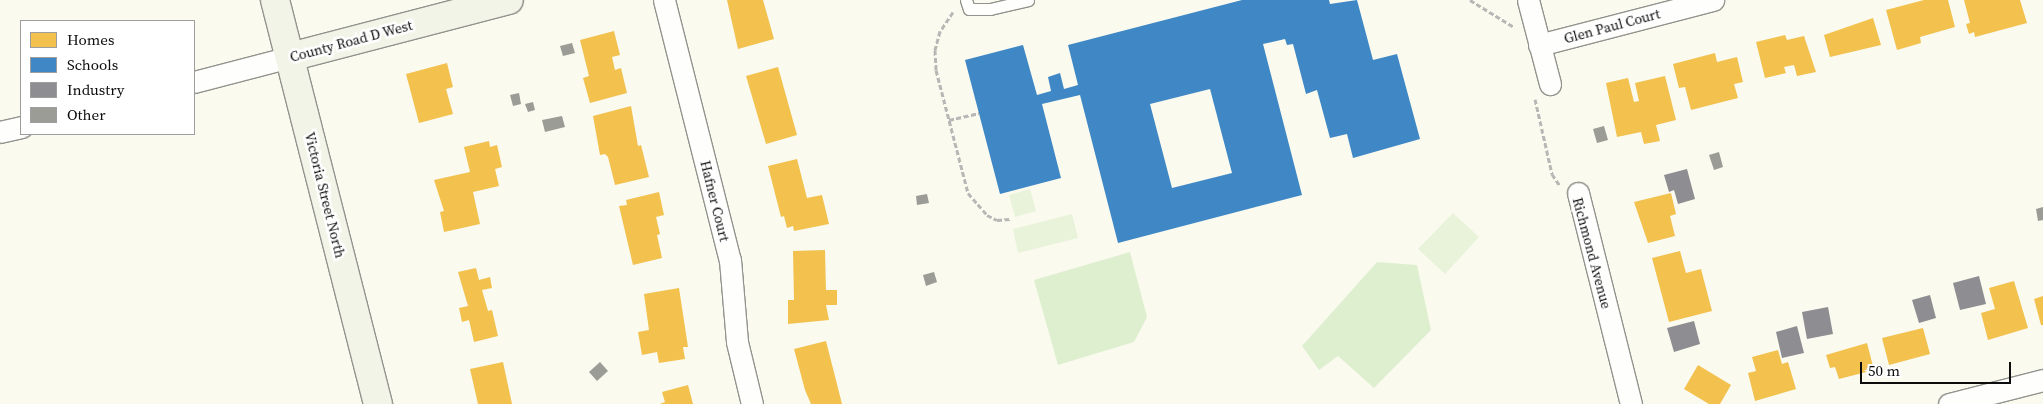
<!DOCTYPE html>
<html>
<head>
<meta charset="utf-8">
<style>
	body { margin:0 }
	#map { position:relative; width:2043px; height:404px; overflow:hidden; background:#fafaef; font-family:"Source Serif 4",serif }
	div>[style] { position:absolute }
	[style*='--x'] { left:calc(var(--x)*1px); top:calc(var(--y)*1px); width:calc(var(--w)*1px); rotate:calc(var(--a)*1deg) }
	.green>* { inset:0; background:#deefd0 }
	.pitch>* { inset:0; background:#e8f3da }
	.homes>* { inset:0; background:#f2c14e }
	.schools>* { inset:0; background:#3f88c5 }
	.industry>* { inset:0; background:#8d8d92 }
	.building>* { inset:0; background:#9c9c96 }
	.path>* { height:3px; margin-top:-1.5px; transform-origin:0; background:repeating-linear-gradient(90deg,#b7b7b5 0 5px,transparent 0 7.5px) }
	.roads { filter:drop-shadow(1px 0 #93938e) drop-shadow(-1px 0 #93938e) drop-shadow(0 1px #93938e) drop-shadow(0 -1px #93938e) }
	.lane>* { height:11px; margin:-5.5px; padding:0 5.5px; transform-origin:5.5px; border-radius:5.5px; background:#fefefd }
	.street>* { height:21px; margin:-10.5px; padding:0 10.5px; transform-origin:10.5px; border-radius:10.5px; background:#fefefd }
	.secondary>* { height:28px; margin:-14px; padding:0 14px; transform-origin:14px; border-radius:14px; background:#f3f4e8 }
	span { translate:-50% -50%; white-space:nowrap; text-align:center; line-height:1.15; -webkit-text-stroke:5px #fff; paint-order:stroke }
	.street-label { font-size:14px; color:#0c0c0c }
	.legend { position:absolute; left:20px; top:20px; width:175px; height:115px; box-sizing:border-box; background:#fff; border:1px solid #9e9e9e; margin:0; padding:6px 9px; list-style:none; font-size:15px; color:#0c0c0c }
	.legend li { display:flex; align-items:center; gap:10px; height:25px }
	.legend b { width:25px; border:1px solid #9e9e9e }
	.scale { position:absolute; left:1860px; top:362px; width:151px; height:22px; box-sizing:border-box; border:2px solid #0c0c0c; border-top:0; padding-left:6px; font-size:15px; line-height:18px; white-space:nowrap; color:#0c0c0c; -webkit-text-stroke:4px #fff; paint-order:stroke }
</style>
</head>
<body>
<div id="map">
	<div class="green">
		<i style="clip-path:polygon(1130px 252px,1147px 317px,1134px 342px,1058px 365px,1034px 280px)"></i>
		<i style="clip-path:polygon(1377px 262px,1417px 265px,1431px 330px,1374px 388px,1338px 356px,1319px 370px,1302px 346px)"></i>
	</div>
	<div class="pitch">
		<i style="clip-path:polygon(1030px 189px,1036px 211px,1015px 217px,1009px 195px)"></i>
		<i style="clip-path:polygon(1453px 213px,1479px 237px,1445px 274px,1418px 249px)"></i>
		<i style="clip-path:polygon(1072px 214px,1078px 238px,1018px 253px,1013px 229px)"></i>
	</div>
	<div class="homes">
		<i style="clip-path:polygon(727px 0,763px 0,774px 39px,738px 49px)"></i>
		<i style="clip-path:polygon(1924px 0,1948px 0,1955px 27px,1920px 37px,1921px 43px,1897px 50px,1886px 10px)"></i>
		<i style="clip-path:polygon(1964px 0,2020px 0,2027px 23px,1975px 37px,1974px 32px,1969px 34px,1966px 24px,1970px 23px)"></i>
		<i style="clip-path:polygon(1873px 18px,1881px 45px,1830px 57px,1824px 35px)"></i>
		<i style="clip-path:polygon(614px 31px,620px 55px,612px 57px,615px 70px,621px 68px,627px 93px,590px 103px,583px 78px,589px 76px,580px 40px)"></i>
		<i style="clip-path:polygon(1785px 35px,1787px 40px,1804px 36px,1816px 72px,1797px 76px,1794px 65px,1784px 67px,1786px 73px,1765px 78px,1756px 42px)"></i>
		<i style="clip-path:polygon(1715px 53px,1717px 62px,1737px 57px,1743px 82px,1734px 84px,1738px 98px,1691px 110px,1685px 87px,1679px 88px,1673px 64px)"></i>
		<i style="clip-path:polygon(447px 63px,453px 87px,446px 89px,453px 114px,419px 123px,406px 74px)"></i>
		<i style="clip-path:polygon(778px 67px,797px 135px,766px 144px,746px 76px)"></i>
		<i style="clip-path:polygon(1665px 76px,1676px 120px,1656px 125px,1660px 141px,1644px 144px,1641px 132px,1617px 137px,1606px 83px,1628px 78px,1634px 102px,1639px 101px,1635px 83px)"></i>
		<i style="clip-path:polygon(631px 106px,638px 146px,641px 145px,649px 177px,615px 185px,608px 157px,605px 154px,600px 155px,593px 116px)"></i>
		<i style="clip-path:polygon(489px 141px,490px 147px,497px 145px,502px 167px,495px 169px,499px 186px,473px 192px,480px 224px,444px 232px,440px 212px,444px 211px,434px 180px,470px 172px,464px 147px)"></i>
		<i style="clip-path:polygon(797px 159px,807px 198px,822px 195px,829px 224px,794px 231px,793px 226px,787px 228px,784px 216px,781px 217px,768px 166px)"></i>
		<i style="clip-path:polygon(659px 192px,664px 215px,656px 217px,660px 234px,657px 235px,662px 258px,633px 265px,619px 206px,627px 205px,626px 200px)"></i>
		<i style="clip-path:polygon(1671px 193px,1676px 214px,1670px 216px,1675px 236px,1648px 243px,1634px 202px)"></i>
		<i style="clip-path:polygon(825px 250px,826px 290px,837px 290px,837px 305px,826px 305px,829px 320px,788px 324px,788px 300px,794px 300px,793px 251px)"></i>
		<i style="clip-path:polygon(1680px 251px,1686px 273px,1701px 269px,1712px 311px,1669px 322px,1652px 258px)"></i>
		<i style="clip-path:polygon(476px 268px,479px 280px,490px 277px,492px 288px,482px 290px,488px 311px,492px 310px,498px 336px,474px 342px,469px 320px,462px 322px,459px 308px,468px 306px,458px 272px)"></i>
		<i style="clip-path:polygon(2014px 281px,2028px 328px,1988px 340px,1981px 313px,1995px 309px,1989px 288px)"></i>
		<i style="clip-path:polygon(679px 288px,688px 347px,683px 347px,685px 359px,659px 363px,657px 352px,642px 355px,638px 332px,649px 330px,644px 294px)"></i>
		<i style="clip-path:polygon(2043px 296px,2043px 325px,2041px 325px,2034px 299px)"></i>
		<i style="clip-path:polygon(1923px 328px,1930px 354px,1889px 365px,1882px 338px)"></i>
		<i style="clip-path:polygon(826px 341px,842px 404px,811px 404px,805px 390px,794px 349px)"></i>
		<i style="clip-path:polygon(1867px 343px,1874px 370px,1839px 379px,1835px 367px,1830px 368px,1826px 355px)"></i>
		<i style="clip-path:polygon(1778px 350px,1782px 364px,1788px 362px,1796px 389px,1755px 401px,1748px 373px,1756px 371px,1752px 357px)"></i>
		<i style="clip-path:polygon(503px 362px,512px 404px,478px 404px,470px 369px)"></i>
		<i style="clip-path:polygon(1698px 365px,1731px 385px,1720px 404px,1709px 404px,1684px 389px)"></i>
		<i style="clip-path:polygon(688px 385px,693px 404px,660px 404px,665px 402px,662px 392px)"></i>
	</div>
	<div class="schools">
		<i style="clip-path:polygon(evenodd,1242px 0,1329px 0,1330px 4px,1357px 0,1373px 60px,1397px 54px,1420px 139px,1353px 158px,1347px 134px,1330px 138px,1317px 90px,1306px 94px,1293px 44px,1287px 45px,1285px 39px,1263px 44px,1302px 195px,1118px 243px,1080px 95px,1042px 104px,1061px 178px,1000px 194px,965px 60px,1023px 45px,1037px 95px,1051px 91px,1048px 77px,1060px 73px,1064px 89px,1078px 85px,1068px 45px,1242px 0,1210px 89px,1232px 173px,1172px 188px,1150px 104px,1210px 89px)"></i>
	</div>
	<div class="industry">
		<i style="clip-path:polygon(1687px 169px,1695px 199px,1678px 204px,1674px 190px,1669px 192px,1664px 175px)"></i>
		<i style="clip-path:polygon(1979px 276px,1986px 304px,1960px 310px,1953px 283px)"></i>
		<i style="clip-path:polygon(1930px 295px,1936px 318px,1919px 323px,1912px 300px)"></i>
		<i style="clip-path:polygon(1828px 307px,1833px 334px,1807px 339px,1802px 312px)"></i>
		<i style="clip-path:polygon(1694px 321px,1700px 344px,1674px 352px,1667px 328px)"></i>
		<i style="clip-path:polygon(1797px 326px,1804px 353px,1782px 358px,1776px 332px)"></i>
	</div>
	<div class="building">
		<i style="clip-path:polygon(572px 43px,575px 53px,563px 56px,560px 46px)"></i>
		<i style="clip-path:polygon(519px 93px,521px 104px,513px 106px,510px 95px)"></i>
		<i style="clip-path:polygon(533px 102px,535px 110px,528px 112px,525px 104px)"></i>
		<i style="clip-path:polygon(562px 116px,565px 127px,545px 132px,542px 120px)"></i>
		<i style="clip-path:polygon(1604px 126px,1608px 140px,1597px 143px,1593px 129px)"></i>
		<i style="clip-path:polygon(1719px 152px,1723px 167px,1714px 170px,1709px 155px)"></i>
		<i style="clip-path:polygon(927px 194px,929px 203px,917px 205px,916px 196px)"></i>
		<i style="clip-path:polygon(2043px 207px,2043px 220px,2038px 221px,2036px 209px)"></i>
		<i style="clip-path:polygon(934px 272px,937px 282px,926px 286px,923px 275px)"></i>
		<i style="clip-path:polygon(600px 362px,608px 371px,597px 381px,589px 372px)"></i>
	</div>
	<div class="path">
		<i style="--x:1470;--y:0;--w:52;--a:31.5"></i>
		<i style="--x:953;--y:12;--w:23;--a:124"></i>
		<i style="--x:940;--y:31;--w:20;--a:105"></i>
		<i style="--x:935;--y:50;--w:20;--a:87"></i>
		<i style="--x:936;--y:70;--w:127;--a:75.4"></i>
		<i style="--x:968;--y:193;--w:29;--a:49"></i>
		<i style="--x:987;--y:215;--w:11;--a:27"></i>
		<i style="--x:997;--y:220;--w:13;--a:-4"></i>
		<i style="--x:1535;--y:99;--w:77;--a:77.2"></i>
		<i style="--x:1552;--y:174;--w:14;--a:56"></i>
		<i style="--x:949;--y:120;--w:31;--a:-13"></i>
	</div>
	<div class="roads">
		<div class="lane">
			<i style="--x:966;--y:0;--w:9;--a:72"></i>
			<i style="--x:969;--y:9;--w:21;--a:0"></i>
			<i style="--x:990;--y:9;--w:39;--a:-13"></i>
		</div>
		<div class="street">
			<i style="--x:664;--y:0;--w:268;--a:75.8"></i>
			<i style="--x:730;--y:260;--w:82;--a:85.1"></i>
			<i style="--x:737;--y:342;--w:64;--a:76.4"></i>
			<i style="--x:1528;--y:0;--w:87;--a:75.3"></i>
			<i style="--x:1539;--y:45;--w:180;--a:-14.5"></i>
			<i style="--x:194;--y:82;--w:99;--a:-14.6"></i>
			<i style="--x:0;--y:132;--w:22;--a:-13"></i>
			<i style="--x:1578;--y:193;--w:218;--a:75.9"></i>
			<i style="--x:1949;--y:404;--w:97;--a:-14.3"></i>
		</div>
		<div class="secondary">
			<i style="--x:275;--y:0;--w:417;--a:75.7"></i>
			<i style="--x:290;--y:57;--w:226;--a:-14.6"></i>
		</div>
	</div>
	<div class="street-label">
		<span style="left:1612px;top:26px;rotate:-15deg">Glen Paul Court</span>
		<span style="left:351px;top:41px;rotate:-15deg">County Road D West</span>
		<span style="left:325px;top:195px;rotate:76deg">Victoria Street North</span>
		<span style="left:715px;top:201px;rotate:76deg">Hafner Court</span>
		<span style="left:1592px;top:253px;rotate:75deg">Richmond Avenue</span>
	</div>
	<ul class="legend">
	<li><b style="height:14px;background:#f2c14e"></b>Homes</li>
	<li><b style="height:14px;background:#3f88c5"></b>Schools</li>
	<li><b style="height:14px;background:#8d8d92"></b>Industry</li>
	<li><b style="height:14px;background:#9c9c96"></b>Other</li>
	</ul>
	<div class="scale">50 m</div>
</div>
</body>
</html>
